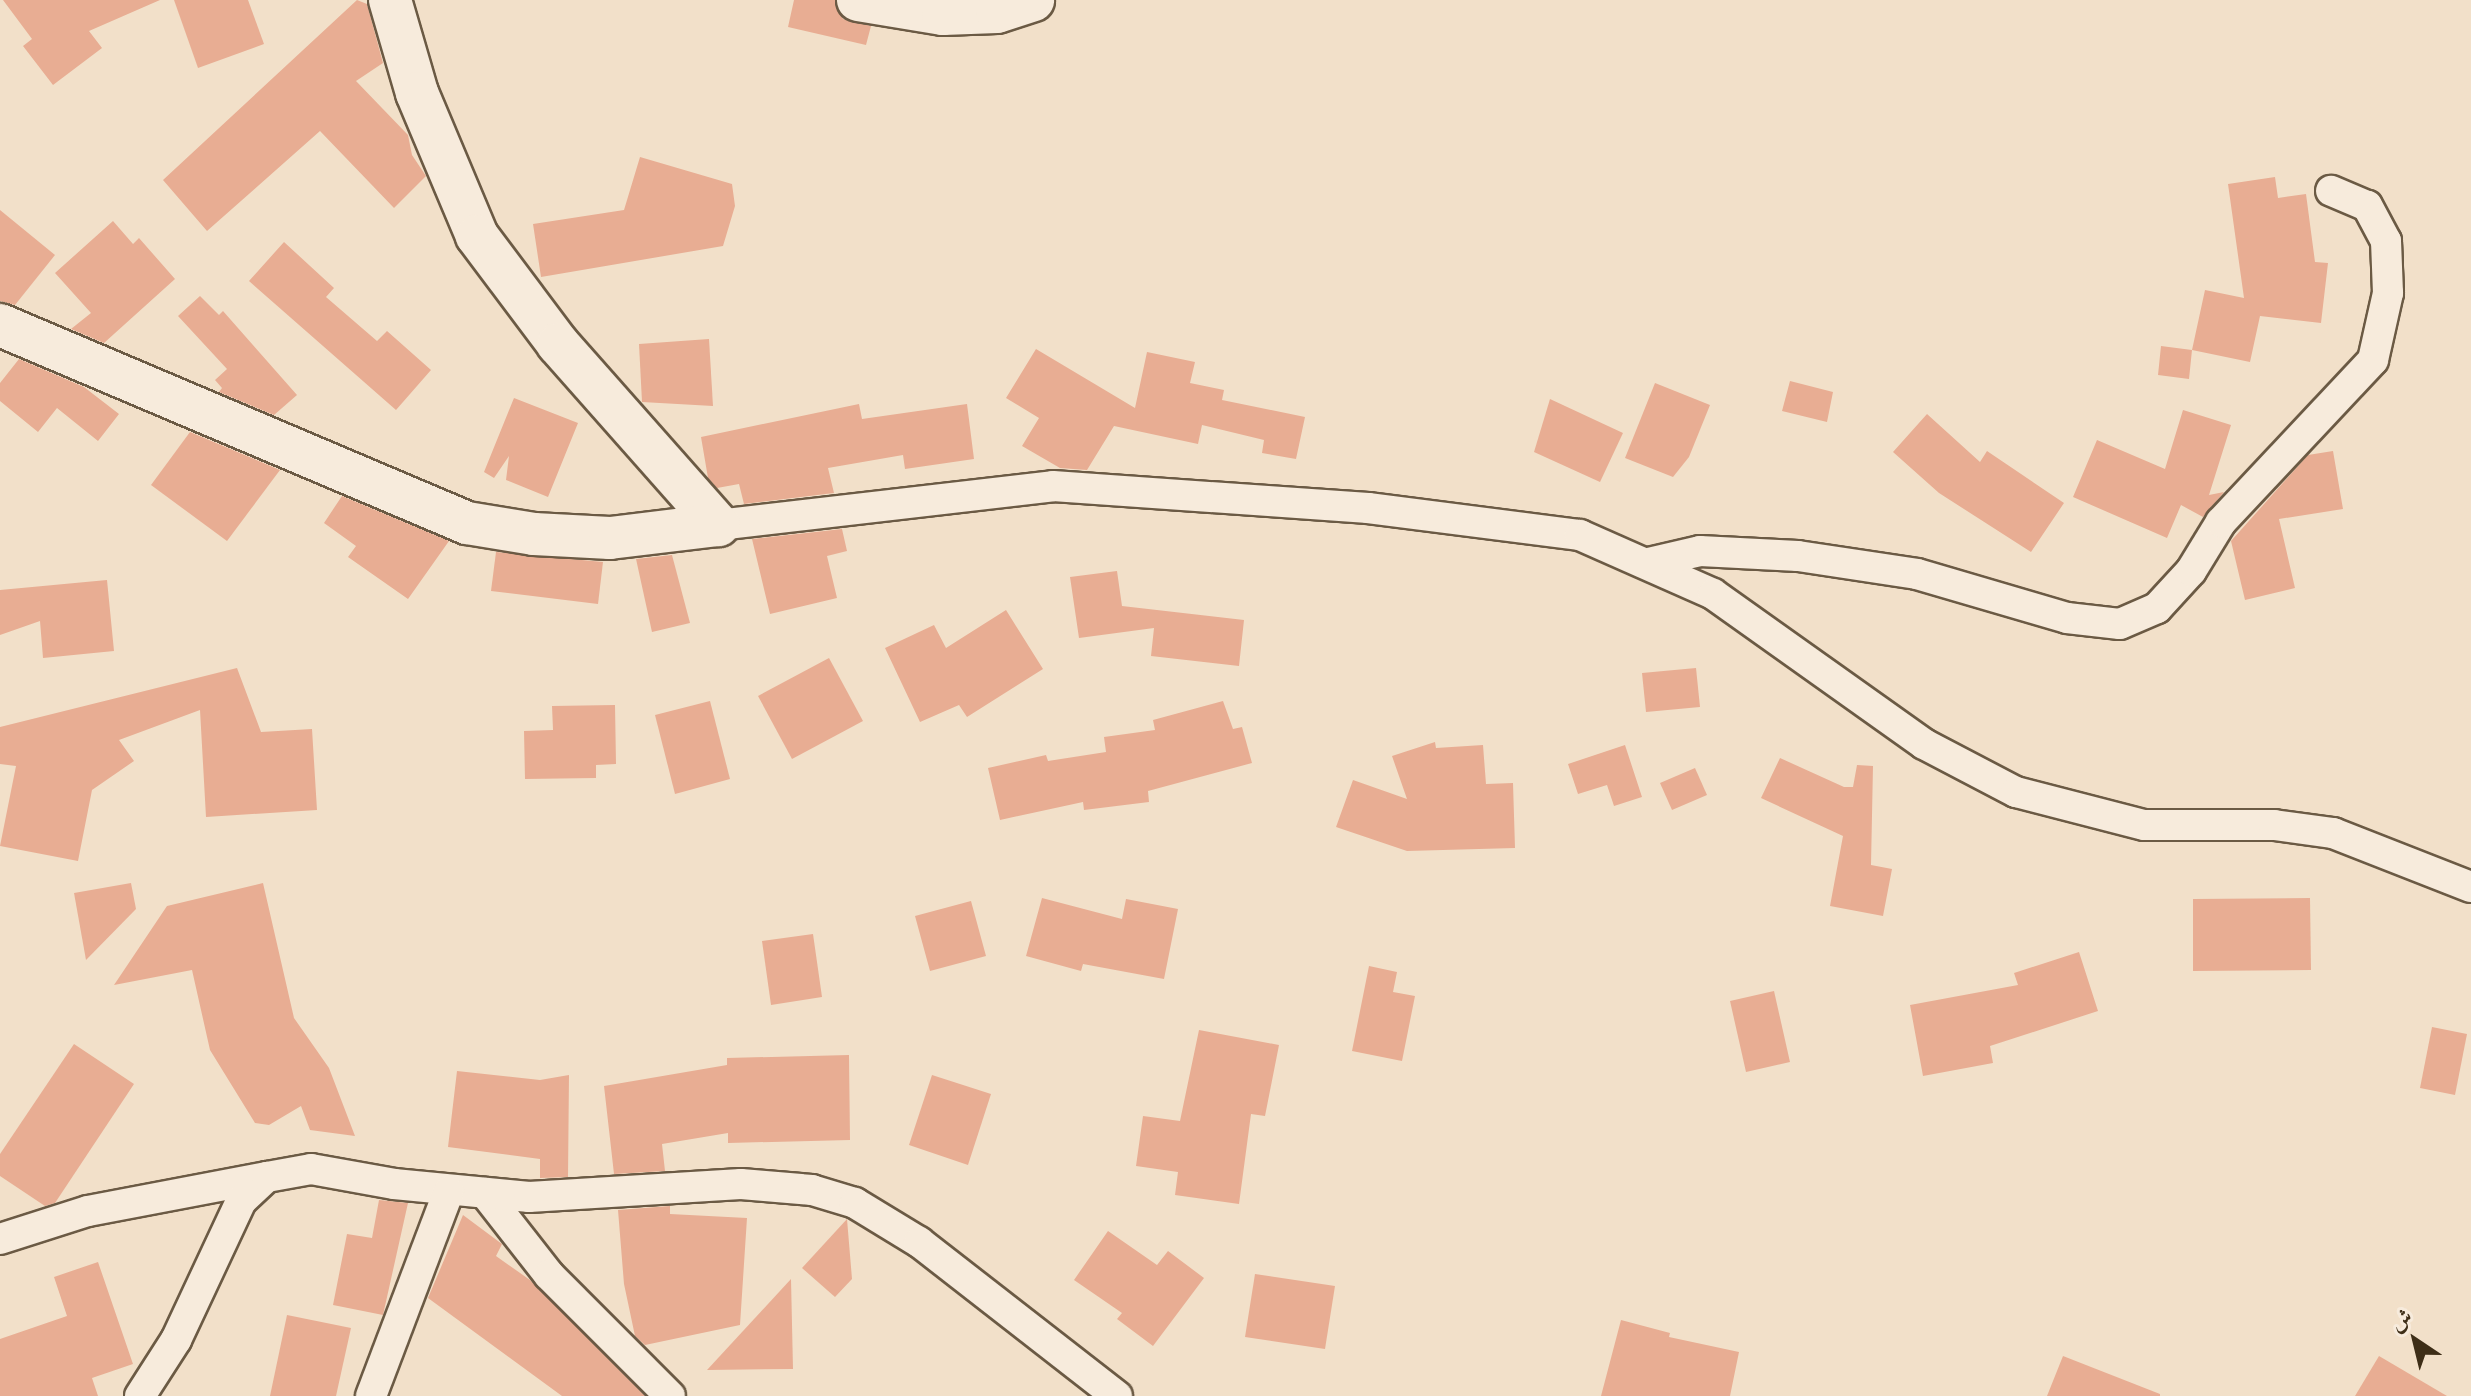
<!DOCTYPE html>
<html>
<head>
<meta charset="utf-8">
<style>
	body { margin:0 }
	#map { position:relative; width:2471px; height:1396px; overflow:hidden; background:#f2e0c9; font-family:"IM FELL Double Pica",Amiri,serif }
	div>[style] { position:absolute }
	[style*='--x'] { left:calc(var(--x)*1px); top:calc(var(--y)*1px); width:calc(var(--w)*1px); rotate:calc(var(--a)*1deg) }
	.building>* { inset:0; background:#e8ad93 }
	.roads { filter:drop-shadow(2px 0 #6b5a44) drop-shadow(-2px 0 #6b5a44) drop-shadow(0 2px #6b5a44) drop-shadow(0 -2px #6b5a44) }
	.street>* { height:30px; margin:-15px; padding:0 15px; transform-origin:15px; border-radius:15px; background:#f7ebdc }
	.secondary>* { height:42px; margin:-21px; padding:0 21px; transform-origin:21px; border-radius:21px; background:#f7ebdc }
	span { translate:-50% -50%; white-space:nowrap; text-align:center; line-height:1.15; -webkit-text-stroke:6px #f7ebdc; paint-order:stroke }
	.north { position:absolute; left:2375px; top:1300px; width:80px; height:80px; -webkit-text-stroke:6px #f7ebdc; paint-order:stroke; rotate:325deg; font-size:22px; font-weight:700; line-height:32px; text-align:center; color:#3e2e17 }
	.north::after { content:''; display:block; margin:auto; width:28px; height:36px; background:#3e2e17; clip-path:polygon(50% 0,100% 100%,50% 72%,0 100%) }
</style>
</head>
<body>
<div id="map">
	<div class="building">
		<i style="clip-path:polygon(3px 0,160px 0,89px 31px,102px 48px,53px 85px,23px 46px,32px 39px)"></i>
		<i style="clip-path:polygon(174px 0,248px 0,264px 44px,198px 68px)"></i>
		<i style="clip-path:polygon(357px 0,367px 4px,383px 63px,356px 81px,408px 135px,412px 155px,426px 176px,394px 208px,320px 131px,207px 231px,163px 180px)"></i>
		<i style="clip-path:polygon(794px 0,835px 0,843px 19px,871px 26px,866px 45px,788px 27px)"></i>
		<i style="clip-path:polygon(640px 157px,732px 184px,735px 206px,723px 246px,541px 277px,533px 224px,624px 210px)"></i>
		<i style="clip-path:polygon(2275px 177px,2278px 198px,2306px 194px,2315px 262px,2328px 263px,2321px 323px,2260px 316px,2250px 362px,2192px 350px,2189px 379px,2158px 375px,2161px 346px,2192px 350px,2205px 290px,2244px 298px,2228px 184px)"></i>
		<i style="clip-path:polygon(0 210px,55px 255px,15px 305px,0 301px)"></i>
		<i style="clip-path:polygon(113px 221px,133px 244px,139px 238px,175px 279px,104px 343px,71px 329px,91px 313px,55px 273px)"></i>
		<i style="clip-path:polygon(284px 242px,334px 288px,326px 297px,377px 341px,387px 331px,431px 370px,396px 410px,249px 281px)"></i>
		<i style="clip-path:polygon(200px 296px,219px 315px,223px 311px,297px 395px,274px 415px,219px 392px,222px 388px,215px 380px,227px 369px,178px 316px)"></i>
		<i style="clip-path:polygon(709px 339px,713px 406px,642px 402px,639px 344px)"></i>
		<i style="clip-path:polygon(1036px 349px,1135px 408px,1147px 352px,1195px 362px,1190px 383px,1224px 390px,1222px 400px,1305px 417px,1296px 459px,1262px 453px,1264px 440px,1202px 425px,1198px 444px,1114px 426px,1087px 470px,1060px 468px,1022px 446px,1039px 418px,1006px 398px)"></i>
		<i style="clip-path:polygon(19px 359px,84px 387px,119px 414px,98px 441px,57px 408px,38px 432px,0 401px,0 383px)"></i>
		<i style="clip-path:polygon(1790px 381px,1833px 392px,1827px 422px,1782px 411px)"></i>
		<i style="clip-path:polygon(1655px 383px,1710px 405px,1689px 457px,1673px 477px,1625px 458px)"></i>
		<i style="clip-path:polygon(514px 398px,578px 423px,548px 497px,506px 480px,509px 456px,494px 478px,484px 472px)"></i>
		<i style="clip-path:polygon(1550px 399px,1623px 433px,1600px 482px,1534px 452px)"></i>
		<i style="clip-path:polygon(859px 404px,862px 419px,967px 404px,974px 459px,905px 469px,903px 455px,828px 468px,834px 493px,744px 504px,739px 484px,717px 488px,708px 478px,701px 437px)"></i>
		<i style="clip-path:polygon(2183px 410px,2231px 425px,2209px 495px,2224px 492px,2203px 517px,2181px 505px,2167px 538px,2073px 497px,2097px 440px,2165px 469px)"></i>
		<i style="clip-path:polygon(1927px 414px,1980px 462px,1987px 451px,2064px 503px,2031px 552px,1939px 493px,1893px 452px)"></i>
		<i style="clip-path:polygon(190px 432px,280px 470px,227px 541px,151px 485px)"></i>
		<i style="clip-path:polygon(2333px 451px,2343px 509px,2279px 519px,2295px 588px,2245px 600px,2231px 541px,2308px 455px)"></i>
		<i style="clip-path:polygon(342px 496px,449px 541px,408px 599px,348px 557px,356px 546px,324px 523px)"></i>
		<i style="clip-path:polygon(842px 529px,847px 551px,827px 556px,837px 598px,770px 614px,752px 539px)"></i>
		<i style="clip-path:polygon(496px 552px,603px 562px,598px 604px,491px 591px)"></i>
		<i style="clip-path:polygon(672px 555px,690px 623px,652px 632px,636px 559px)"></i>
		<i style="clip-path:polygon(1117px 571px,1122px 606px,1244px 620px,1239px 666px,1151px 656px,1154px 628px,1079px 638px,1070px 577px)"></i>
		<i style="clip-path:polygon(107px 580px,114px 651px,43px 658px,40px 621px,0 635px,0 590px)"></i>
		<i style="clip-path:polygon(1006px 610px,1043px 669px,967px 717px,959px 705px,920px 722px,885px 648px,934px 625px,946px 648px)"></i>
		<i style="clip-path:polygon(829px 658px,863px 721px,792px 759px,758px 696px)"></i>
		<i style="clip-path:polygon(237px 668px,261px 732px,312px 729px,317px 810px,206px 817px,200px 710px,119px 740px,134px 761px,92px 790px,78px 861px,0 846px,16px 766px,0 764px,0 727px)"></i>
		<i style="clip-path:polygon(1696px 668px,1700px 707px,1646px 712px,1642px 673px)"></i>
		<i style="clip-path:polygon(710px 701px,730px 779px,675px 794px,655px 715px)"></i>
		<i style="clip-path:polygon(1223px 701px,1233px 729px,1242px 727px,1252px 763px,1148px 791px,1149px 802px,1084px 810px,1083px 802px,1000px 820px,988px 768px,1046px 755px,1048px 761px,1106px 752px,1104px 737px,1155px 730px,1153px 720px)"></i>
		<i style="clip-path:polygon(615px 705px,616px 764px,596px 765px,596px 778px,525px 779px,524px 731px,553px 730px,552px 706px)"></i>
		<i style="clip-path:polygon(1435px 742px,1436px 748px,1483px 745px,1486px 784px,1513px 783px,1515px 848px,1407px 851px,1336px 827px,1353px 780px,1407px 799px,1392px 756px)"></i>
		<i style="clip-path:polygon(1625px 745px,1642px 797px,1614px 806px,1607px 785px,1578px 794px,1568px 764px)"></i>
		<i style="clip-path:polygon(1780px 758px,1844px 787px,1853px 787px,1857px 765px,1873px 766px,1871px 865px,1892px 869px,1883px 916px,1830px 906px,1843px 836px,1761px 798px)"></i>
		<i style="clip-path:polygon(1695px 768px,1707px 795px,1672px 810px,1660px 783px)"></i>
		<i style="clip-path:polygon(131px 883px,136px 909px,86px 960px,74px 893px)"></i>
		<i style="clip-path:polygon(263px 883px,294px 1018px,329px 1068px,355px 1136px,310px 1130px,301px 1106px,269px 1125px,255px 1123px,210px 1050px,192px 970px,114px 985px,167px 906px)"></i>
		<i style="clip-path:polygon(1042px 898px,1122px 919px,1126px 899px,1178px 909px,1164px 979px,1083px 964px,1081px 971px,1026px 956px)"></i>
		<i style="clip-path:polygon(2310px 898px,2311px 970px,2193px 971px,2193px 899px)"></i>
		<i style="clip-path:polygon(971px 901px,986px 956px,930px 971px,915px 916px)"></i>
		<i style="clip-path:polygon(813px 934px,822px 997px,771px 1005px,762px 941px)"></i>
		<i style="clip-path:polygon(2079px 952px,2098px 1011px,1990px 1046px,1993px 1063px,1923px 1076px,1910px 1005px,2018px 985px,2014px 973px)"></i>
		<i style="clip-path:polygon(1369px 966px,1397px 972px,1393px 992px,1415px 996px,1402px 1061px,1352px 1051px)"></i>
		<i style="clip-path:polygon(1774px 991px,1790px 1062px,1746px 1072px,1730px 1001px)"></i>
		<i style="clip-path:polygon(2432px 1027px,2467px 1034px,2455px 1095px,2420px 1088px)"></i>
		<i style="clip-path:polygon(1199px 1030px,1279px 1045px,1265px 1116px,1251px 1114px,1239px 1204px,1175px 1195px,1178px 1172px,1136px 1166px,1143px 1116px,1180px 1121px)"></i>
		<i style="clip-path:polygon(74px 1044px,134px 1084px,55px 1203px,45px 1206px,0 1176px,0 1154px)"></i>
		<i style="clip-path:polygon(849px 1055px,850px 1140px,728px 1143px,728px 1133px,662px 1144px,665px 1171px,614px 1174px,604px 1086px,727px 1065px,727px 1058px)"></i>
		<i style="clip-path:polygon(457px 1071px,540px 1080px,569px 1075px,568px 1177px,540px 1178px,540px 1159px,448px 1147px)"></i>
		<i style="clip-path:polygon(932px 1075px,991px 1094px,968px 1165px,909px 1145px)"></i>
		<i style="clip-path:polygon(379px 1200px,408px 1203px,383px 1315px,333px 1305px,347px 1234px,372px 1238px)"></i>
		<i style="clip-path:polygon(670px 1206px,670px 1214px,747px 1218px,740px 1325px,645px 1345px,635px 1336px,624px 1284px,618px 1210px)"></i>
		<i style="clip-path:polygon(463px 1215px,502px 1244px,496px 1256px,530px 1280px,645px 1396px,562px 1396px,428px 1298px)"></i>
		<i style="clip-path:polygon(847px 1219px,852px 1279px,835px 1297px,802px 1268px)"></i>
		<i style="clip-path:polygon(1108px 1231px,1157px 1265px,1168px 1251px,1204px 1278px,1153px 1346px,1117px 1319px,1122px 1313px,1074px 1280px)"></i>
		<i style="clip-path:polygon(98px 1262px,133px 1364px,92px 1378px,98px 1396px,0 1396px,0 1339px,67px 1316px,54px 1277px)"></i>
		<i style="clip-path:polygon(1255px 1274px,1335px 1286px,1325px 1349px,1245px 1337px)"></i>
		<i style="clip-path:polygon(791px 1279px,793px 1369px,707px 1370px)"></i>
		<i style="clip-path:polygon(287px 1315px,351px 1328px,336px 1396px,270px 1396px)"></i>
		<i style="clip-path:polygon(1621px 1320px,1670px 1333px,1669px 1337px,1739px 1352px,1730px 1396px,1601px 1396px)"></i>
		<i style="clip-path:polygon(2063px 1356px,2160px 1394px,2160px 1396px,2047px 1396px)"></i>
		<i style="clip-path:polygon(2379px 1356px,2447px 1396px,2355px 1396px)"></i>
	</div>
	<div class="roads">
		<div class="street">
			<i style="--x:718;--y:525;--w:337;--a:-6.6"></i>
			<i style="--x:1053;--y:486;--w:316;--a:4"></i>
			<i style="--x:1368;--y:508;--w:214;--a:7.3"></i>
			<i style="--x:1580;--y:535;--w:145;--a:23.9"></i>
			<i style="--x:1713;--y:594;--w:259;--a:35.4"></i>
			<i style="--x:1924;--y:744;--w:104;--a:27.6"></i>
			<i style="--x:2016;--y:792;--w:132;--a:14.5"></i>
			<i style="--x:2144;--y:825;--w:130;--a:0"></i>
			<i style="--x:2274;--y:825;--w:60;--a:7.7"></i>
			<i style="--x:2333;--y:833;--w:148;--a:21.4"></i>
			<i style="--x:1648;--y:563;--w:53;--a:-13"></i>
			<i style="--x:1700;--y:551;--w:98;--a:2.9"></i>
			<i style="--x:1798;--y:556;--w:120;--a:8.6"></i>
			<i style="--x:1917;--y:574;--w:156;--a:16.3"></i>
			<i style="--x:2067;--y:618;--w:53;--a:6.5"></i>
			<i style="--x:2120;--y:624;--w:40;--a:-23.4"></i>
			<i style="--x:2157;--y:608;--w:50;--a:-47.4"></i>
			<i style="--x:2191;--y:571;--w:57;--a:-58.5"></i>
			<i style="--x:2221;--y:522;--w:222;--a:-46.8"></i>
			<i style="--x:2373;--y:360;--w:69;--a:-77.4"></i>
			<i style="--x:2388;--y:293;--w:52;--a:-92.2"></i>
			<i style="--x:2386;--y:241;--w:40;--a:-118"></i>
			<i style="--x:2367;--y:206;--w:39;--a:-157"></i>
			<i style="--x:485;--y:1193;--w:104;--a:52"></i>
			<i style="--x:549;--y:1275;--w:171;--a:45"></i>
			<i style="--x:0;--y:1239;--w:92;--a:-17.7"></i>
			<i style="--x:88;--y:1211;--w:182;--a:-10.8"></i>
			<i style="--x:140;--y:1396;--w:67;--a:-57.3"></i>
			<i style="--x:176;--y:1340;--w:153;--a:-64.9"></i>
			<i style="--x:241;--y:1201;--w:35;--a:-43"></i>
			<i style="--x:267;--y:1177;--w:45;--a:-10.3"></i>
			<i style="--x:311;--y:1169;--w:84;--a:10.2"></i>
			<i style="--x:394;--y:1184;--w:136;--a:5.5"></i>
			<i style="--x:529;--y:1197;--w:212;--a:-3.5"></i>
			<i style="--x:741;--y:1184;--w:71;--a:4.8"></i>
			<i style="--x:812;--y:1190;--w:45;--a:16.8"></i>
			<i style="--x:855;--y:1203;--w:75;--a:31.4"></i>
			<i style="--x:919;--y:1242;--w:251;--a:37.9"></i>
			<i style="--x:371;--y:1396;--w:219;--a:-69.2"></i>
		</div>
		<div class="secondary">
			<i style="--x:390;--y:0;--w:97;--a:73.8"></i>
			<i style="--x:417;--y:93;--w:155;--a:67.2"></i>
			<i style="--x:477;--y:236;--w:135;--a:53.1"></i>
			<i style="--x:558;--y:344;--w:242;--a:48.5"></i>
			<i style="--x:858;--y:0;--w:86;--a:9.4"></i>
			<i style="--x:943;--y:14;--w:54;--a:-2.1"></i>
			<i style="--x:997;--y:12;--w:38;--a:-18"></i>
			<i style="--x:0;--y:325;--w:507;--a:22.98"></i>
			<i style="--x:467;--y:523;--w:68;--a:9.3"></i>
			<i style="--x:534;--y:534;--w:76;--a:3"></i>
			<i style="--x:610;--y:538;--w:109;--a:-6.9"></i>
		</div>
	</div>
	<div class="north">ش</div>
</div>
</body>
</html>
